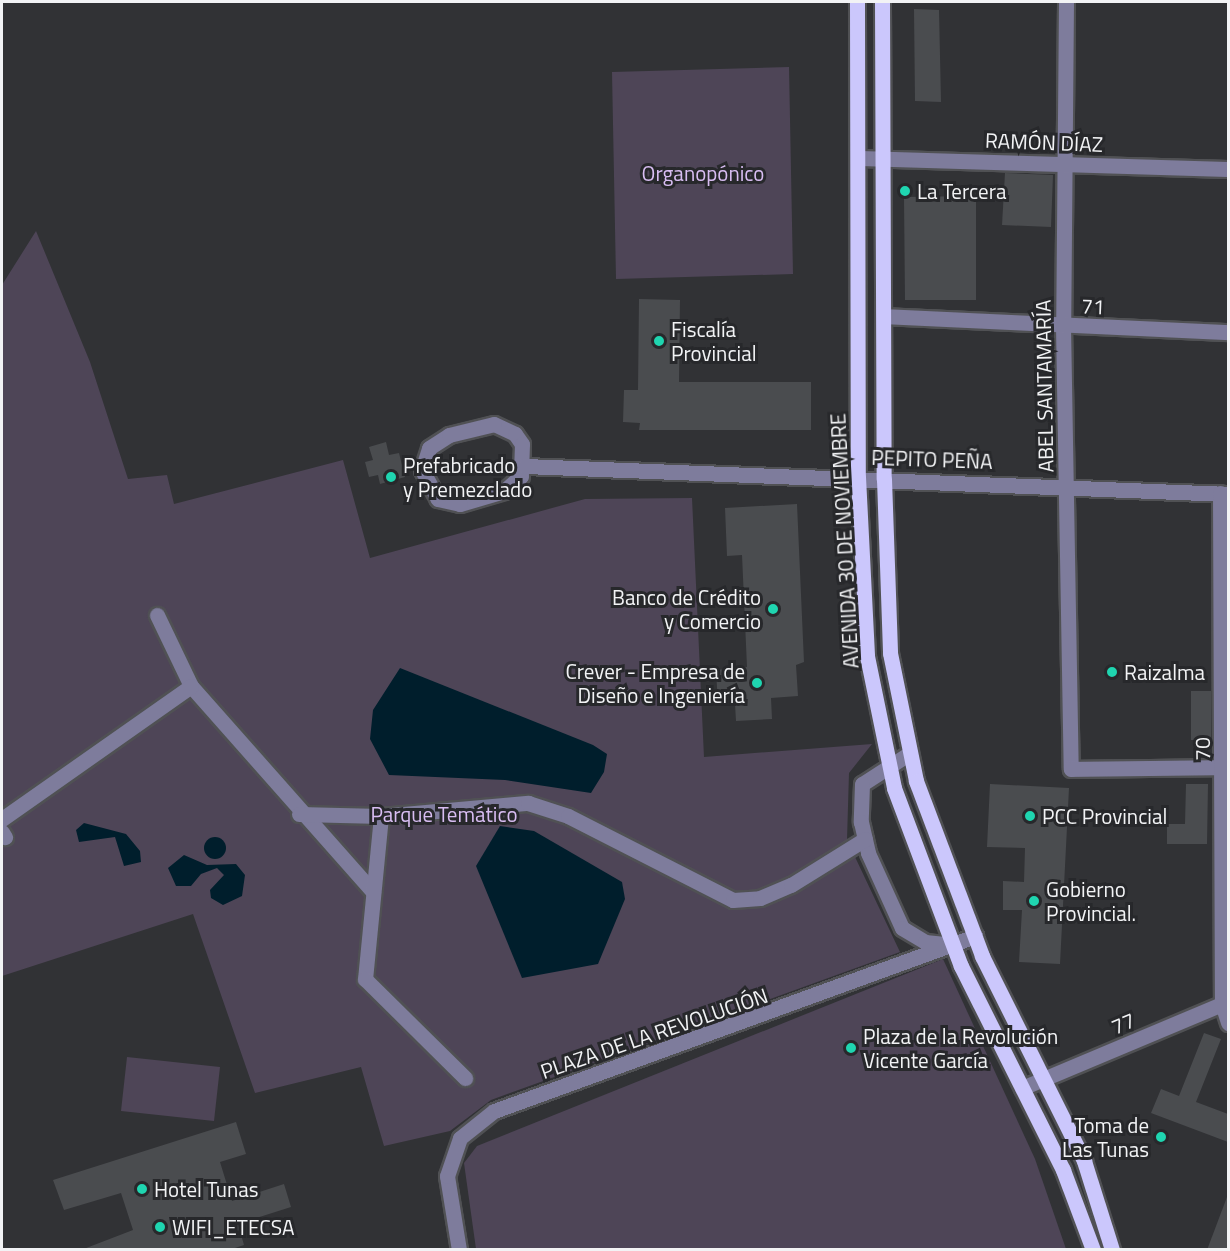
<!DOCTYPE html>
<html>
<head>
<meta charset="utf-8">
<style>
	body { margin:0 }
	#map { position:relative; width:1230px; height:1251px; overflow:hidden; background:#313235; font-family:"Titillium Web",sans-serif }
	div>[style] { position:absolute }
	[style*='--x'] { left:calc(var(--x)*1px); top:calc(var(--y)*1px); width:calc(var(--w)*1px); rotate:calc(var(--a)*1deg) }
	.green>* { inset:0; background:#4e4557 }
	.water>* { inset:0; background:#001e2c }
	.round { border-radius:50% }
	.building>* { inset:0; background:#4a4c4f }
	.roads { filter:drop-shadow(2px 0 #505154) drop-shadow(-2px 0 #505154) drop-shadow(0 2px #505154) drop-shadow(0 -2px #505154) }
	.minor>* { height:15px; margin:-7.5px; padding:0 7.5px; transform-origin:7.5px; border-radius:7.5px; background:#7e7c9c }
	.major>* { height:15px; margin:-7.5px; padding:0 7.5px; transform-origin:7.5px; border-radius:7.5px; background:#cbc7fc }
	.dots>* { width:16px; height:16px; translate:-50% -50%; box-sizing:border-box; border:3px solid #27282b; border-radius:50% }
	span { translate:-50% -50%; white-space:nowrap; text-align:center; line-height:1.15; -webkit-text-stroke:6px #27282b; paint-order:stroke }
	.street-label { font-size:21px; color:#f2f3f5 }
	.park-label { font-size:21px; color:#d8bdf2 }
	.poi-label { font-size:21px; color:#f2f3f5 }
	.left { translate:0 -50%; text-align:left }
	.right { translate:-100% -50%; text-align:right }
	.frame { position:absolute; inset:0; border:3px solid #f2f3f5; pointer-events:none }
</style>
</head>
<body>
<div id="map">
	<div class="green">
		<i style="clip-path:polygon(789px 67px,793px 274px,616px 279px,612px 72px)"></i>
		<i style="clip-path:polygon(36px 231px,90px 362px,128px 479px,167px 475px,174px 504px,343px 460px,370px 558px,585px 499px,692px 498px,704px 757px,872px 744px,849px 773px,847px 840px,900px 952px,491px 1100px,450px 1131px,384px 1146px,361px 1067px,255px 1093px,193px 914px,2px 976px,2px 285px)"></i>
		<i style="clip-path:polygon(943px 959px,1035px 1159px,1066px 1249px,476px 1249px,464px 1163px,477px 1146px)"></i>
		<i style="clip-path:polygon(127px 1057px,220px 1067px,214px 1121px,121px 1111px)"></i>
	</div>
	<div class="water">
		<i style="clip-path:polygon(400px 668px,593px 745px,607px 754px,604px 772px,591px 793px,505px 780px,389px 775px,370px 739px,373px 710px)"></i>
		<i style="clip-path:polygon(84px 823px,126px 834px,140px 851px,141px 862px,124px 866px,115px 837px,79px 842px,76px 830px)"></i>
		<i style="clip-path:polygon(500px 826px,534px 831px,622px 882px,625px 899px,598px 964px,522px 978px,476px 866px)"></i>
		<i class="round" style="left:204px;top:837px;width:22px;height:22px"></i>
		<i style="clip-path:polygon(184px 855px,207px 865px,236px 864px,245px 875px,242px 896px,223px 905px,211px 898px,210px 890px,224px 875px,217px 868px,201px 874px,191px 886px,176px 886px,168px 868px)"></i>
	</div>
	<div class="building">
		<i style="clip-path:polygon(914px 9px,939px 10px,941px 102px,915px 101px)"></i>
		<i style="clip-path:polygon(1005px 173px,1053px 175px,1051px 227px,1002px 225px)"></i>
		<i style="clip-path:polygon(976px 196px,976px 300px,905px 300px,904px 197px)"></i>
		<i style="clip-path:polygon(639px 299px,680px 300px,679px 382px,811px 382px,811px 430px,639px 430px,640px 423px,623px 422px,624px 390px,638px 390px)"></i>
		<i style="clip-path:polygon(386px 442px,389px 455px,399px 453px,405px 477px,380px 484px,378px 475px,369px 477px,365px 462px,373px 460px,369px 447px)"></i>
		<i style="clip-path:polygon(797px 504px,804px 662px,796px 665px,798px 696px,771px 698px,772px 719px,736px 721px,735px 704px,718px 705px,716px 670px,747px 667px,742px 555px,727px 556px,725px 508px)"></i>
		<i style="clip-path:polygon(1191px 691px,1211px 691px,1211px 740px,1191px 740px)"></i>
		<i style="clip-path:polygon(990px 784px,1069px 788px,1060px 964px,1019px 962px,1022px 910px,1003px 910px,1003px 881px,1024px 882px,1025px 848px,987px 847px)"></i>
		<i style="clip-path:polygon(1186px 784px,1208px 784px,1207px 844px,1167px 844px,1167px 824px,1185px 824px)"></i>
		<i style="clip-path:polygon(1204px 1033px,1221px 1039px,1196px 1102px,1228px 1114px,1228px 1142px,1151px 1113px,1161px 1089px,1179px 1096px)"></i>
		<i style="clip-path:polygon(236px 1122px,246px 1154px,220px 1162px,232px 1201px,284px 1184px,291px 1207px,238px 1224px,244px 1245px,229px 1250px,81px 1250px,133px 1230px,121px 1193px,64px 1210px,53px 1180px)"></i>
		<i style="clip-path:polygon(1227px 1197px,1228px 1250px,1207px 1250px)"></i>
	</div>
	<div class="roads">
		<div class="minor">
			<i style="--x:1066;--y:2;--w:324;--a:90.5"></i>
			<i style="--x:1063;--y:326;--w:443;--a:89"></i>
			<i style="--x:1071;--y:769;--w:157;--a:-0.7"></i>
			<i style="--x:859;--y:158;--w:369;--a:1.7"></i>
			<i style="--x:884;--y:316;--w:344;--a:2.7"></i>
			<i style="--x:494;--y:424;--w:23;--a:25"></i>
			<i style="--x:515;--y:434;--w:12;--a:55"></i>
			<i style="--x:522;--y:444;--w:32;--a:92"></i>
			<i style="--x:521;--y:476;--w:23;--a:139"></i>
			<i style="--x:504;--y:491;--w:46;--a:163.5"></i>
			<i style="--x:460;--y:504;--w:23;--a:-167"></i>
			<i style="--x:438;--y:499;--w:33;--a:-119"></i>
			<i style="--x:422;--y:470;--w:23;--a:-72"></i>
			<i style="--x:429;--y:448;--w:24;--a:-33"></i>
			<i style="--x:449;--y:435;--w:46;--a:-13.7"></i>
			<i style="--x:525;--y:466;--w:704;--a:2.28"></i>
			<i style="--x:1220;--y:493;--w:511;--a:89.78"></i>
			<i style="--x:1222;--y:1004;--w:20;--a:72"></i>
			<i style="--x:157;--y:615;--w:79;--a:64.4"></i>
			<i style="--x:191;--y:686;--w:275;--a:48.5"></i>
			<i style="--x:910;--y:753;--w:57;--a:147.1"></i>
			<i style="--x:862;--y:784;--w:38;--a:92"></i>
			<i style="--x:861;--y:822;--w:32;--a:77"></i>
			<i style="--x:868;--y:853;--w:82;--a:65.6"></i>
			<i style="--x:902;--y:928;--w:27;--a:31"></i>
			<i style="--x:925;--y:942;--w:27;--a:6"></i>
			<i style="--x:299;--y:814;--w:82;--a:1.4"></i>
			<i style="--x:381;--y:816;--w:148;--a:-5.1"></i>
			<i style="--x:528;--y:803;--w:42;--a:18"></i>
			<i style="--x:568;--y:816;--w:185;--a:27"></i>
			<i style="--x:733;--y:900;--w:27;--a:-4"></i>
			<i style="--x:760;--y:898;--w:34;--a:-23"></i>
			<i style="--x:791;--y:885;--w:87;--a:-31.9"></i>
			<i style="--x:381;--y:816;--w:164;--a:95.6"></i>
			<i style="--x:365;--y:979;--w:141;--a:44.7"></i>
			<i style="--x:2;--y:819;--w:231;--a:-35.1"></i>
			<i style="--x:2;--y:832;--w:6;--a:59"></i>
			<i style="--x:1022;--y:1088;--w:217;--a:-22.8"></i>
			<i style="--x:459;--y:1250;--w:75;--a:-99.2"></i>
			<i style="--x:447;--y:1176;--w:40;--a:-71.1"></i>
			<i style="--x:460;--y:1138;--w:43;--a:-38.5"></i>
			<i style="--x:494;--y:1111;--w:512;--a:-19.99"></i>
		</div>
		<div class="major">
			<i style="--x:857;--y:2;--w:475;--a:89.9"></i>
			<i style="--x:858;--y:477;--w:179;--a:87.1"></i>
			<i style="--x:867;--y:656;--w:135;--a:78.4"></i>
			<i style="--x:894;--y:788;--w:190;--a:69.4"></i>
			<i style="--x:961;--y:966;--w:228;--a:63.4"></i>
			<i style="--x:1063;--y:1170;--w:85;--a:69.4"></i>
			<i style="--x:882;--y:2;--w:477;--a:89.8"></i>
			<i style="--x:884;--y:479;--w:174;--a:88"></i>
			<i style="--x:890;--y:653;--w:131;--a:78.5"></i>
			<i style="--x:916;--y:781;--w:187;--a:69.3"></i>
			<i style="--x:982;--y:956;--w:229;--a:63.5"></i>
			<i style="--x:1084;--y:1161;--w:93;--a:72.5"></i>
		</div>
	</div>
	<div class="dots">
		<i style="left:905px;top:191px;background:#1fd5b0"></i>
		<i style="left:659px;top:341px;background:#1fd5b0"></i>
		<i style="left:391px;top:477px;background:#1fd5b0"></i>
		<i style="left:773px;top:609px;background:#1fd5b0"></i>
		<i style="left:1112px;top:672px;background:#1fd5b0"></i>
		<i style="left:757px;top:683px;background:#1fd5b0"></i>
		<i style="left:1030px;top:816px;background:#1fd5b0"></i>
		<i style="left:1034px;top:901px;background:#1fd5b0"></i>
		<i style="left:851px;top:1048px;background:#1fd5b0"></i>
		<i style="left:1161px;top:1137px;background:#1fd5b0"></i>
		<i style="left:142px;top:1189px;background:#1fd5b0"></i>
		<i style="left:160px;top:1227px;background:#1fd5b0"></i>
	</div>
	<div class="street-label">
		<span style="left:1044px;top:142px;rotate:2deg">RAMÓN DÍAZ</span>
		<span style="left:1093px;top:306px;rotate:2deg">71</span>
		<span style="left:1044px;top:386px;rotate:-91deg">ABEL SANTAMARÍA</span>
		<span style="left:932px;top:459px;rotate:2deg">PEPITO PEÑA</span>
		<span style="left:844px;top:541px;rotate:-93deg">AVENIDA 30 DE NOVIEMBRE</span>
		<span style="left:1202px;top:749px;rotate:-91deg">70</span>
		<span style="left:1123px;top:1023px;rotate:-23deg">77</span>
		<span style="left:654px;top:1033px;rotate:-19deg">PLAZA DE LA REVOLUCIÓN</span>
	</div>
	<div class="park-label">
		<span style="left:703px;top:173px">Organopónico</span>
		<span style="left:444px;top:814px">Parque Temático</span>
	</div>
	<div class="poi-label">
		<span class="left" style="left:917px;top:191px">La Tercera</span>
		<span class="left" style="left:671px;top:341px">Fiscalía<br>Provincial</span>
		<span class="left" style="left:403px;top:477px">Prefabricado<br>y Premezclado</span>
		<span class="right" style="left:761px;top:609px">Banco de Crédito<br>y Comercio</span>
		<span class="right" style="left:745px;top:683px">Crever - Empresa de<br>Diseño e Ingeniería</span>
		<span class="left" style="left:1124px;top:672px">Raizalma</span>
		<span class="left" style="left:1042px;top:816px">PCC Provincial</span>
		<span class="left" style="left:1046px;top:901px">Gobierno<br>Provincial.</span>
		<span class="left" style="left:863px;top:1048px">Plaza de la Revolución<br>Vicente García</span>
		<span class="right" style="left:1149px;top:1137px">Toma de<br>Las Tunas</span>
		<span class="left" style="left:154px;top:1189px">Hotel Tunas</span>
		<span class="left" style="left:172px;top:1227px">WIFI_ETECSA</span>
	</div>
	<div class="frame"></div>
</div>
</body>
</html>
